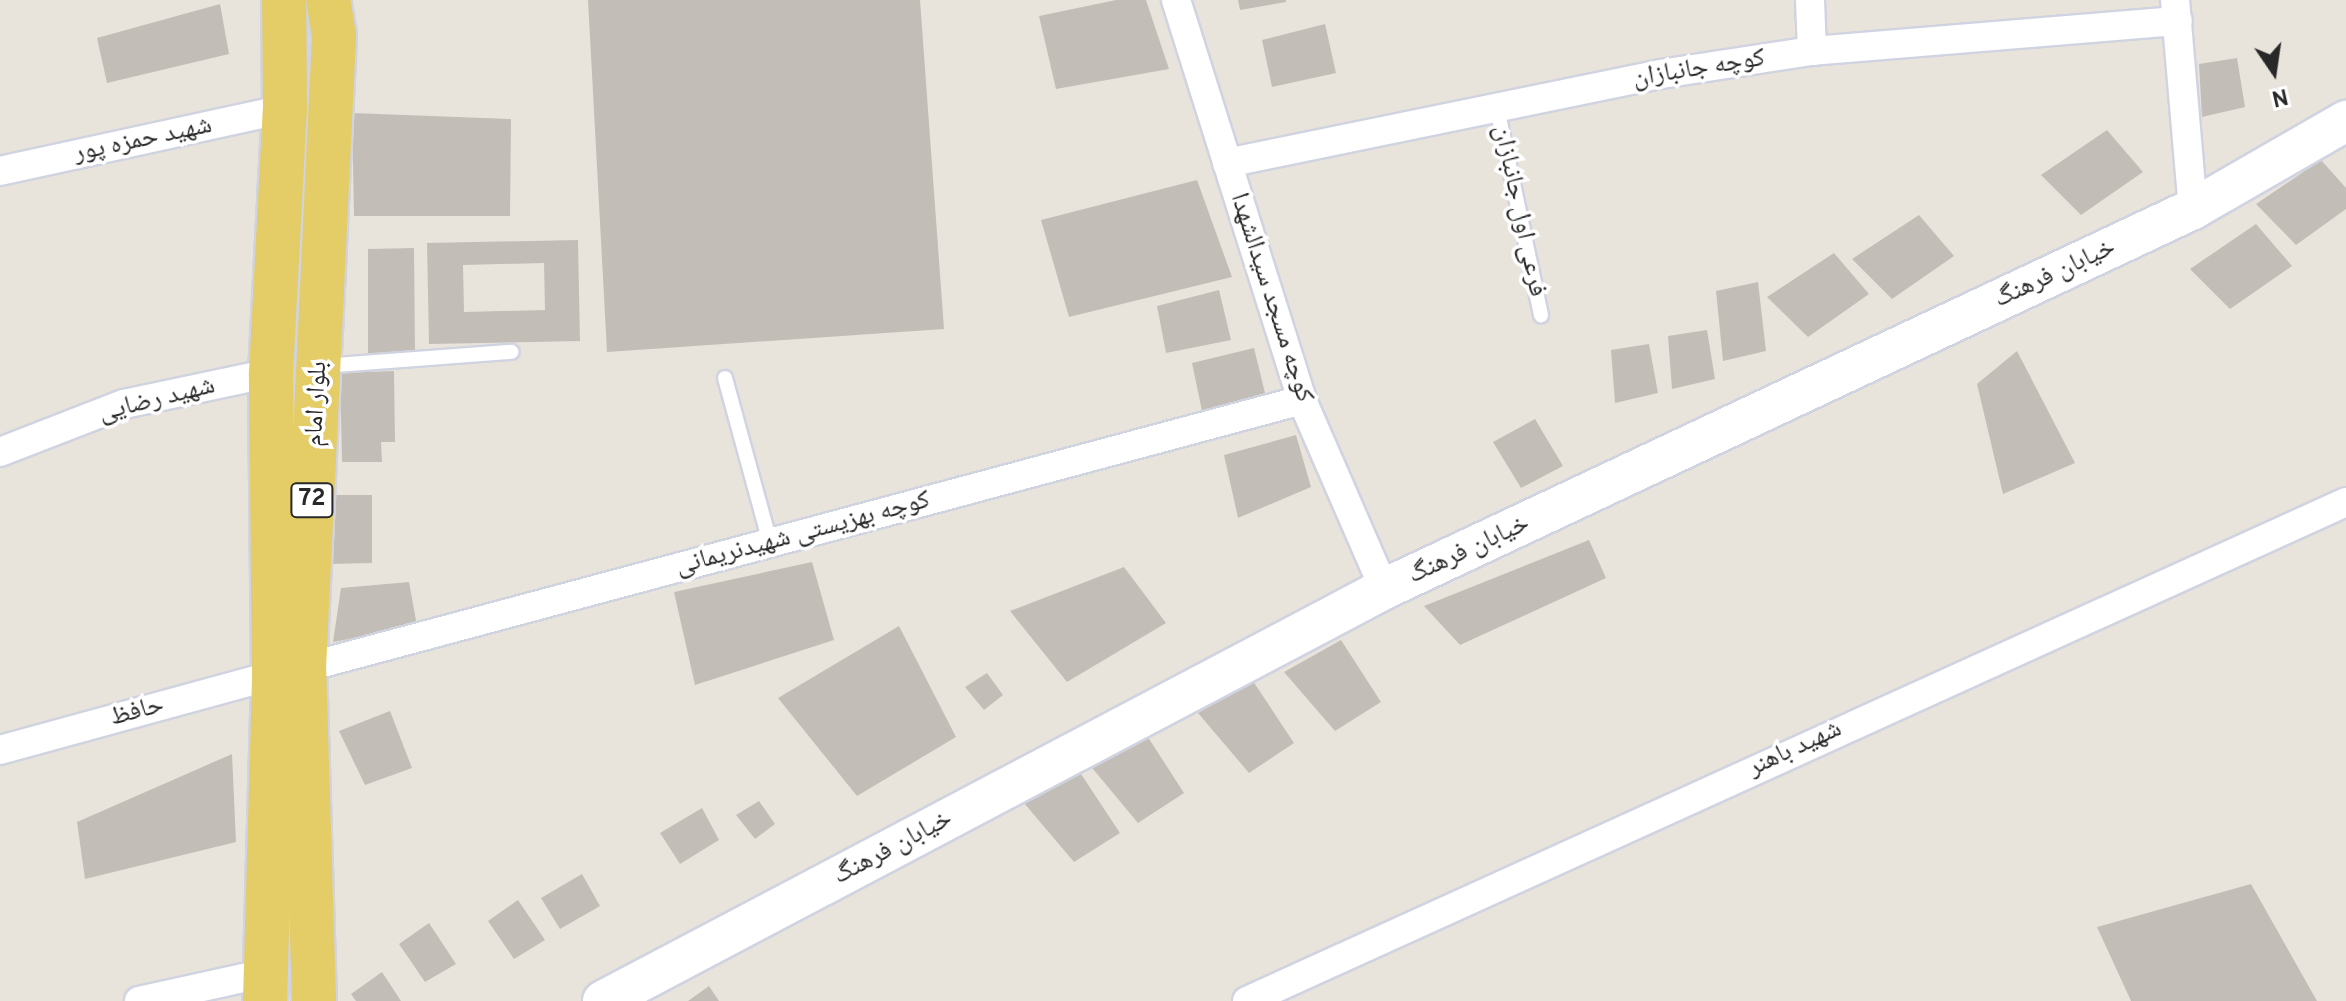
<!DOCTYPE html>
<html>
<head>
<meta charset="utf-8">
<style>
	body { margin:0 }
	#map { position:relative; width:2346px; height:1001px; overflow:hidden; background:#e9e4db; font-family:Overpass,"Noto Naskh Arabic",sans-serif }
	div>[style] { position:absolute }
	[style*='--x'] { left:calc(var(--x)*1px); top:calc(var(--y)*1px); width:calc(var(--w)*1px); rotate:calc(var(--a)*1deg) }
	.building>* { inset:0; background:#c2beb7 }
	.roads { filter:drop-shadow(2px 0 #d0d3e0) drop-shadow(-2px 0 #d0d3e0) drop-shadow(0 2px #d0d3e0) drop-shadow(0 -2px #d0d3e0) }
	.lane>* { height:14px; margin:-7px; padding:0 7px; transform-origin:7px; border-radius:7px; background:#fff }
	.street>* { height:28px; margin:-14px; padding:0 14px; transform-origin:14px; border-radius:14px; background:#fff }
	.secondary>* { height:40px; margin:-20px; padding:0 20px; transform-origin:20px; border-radius:20px; background:#fff }
	.primary>* { height:44px; margin:-22px; padding:0 22px; transform-origin:22px; border-radius:22px; background:#e4cc66 }
	span { translate:-50% -50%; white-space:nowrap; text-align:center; line-height:1.15; -webkit-text-stroke:7px #fff; paint-order:stroke }
	.shield-label span { padding:2px 6px; background:#fff; border:2px solid; border-radius:6px; -webkit-text-stroke-width:0 }
	.shield-label { font-size:24px; color:#282828; font-weight:700 }
	.street-label { font-size:26px; color:#282828 }
	.north { position:absolute; left:2234px; top:32px; width:80px; height:80px; -webkit-text-stroke:6px #fff; paint-order:stroke; rotate:167deg; font-size:22px; font-weight:700; line-height:32px; text-align:center; color:#282828 }
	.north::after { content:''; display:block; margin:auto; width:28px; height:36px; background:#282828; clip-path:polygon(50% 0,100% 100%,50% 72%,0 100%) }
</style>
</head>
<body>
<div id="map">
	<div class="building">
		<i style="clip-path:polygon(588px 0,920px 0,944px 329px,607px 352px)"></i>
		<i style="clip-path:polygon(1116px 0,1146px 0,1169px 69px,1056px 89px,1039px 16px)"></i>
		<i style="clip-path:polygon(1238px 0,1286px 0,1286px 2px,1240px 10px)"></i>
		<i style="clip-path:polygon(220px 4px,229px 54px,107px 83px,97px 38px)"></i>
		<i style="clip-path:polygon(1325px 24px,1336px 73px,1272px 87px,1262px 40px)"></i>
		<i style="clip-path:polygon(2237px 58px,2245px 107px,2202px 117px,2199px 64px)"></i>
		<i style="clip-path:polygon(352px 113px,511px 119px,510px 216px,354px 216px)"></i>
		<i style="clip-path:polygon(2107px 130px,2143px 172px,2081px 215px,2041px 175px)"></i>
		<i style="clip-path:polygon(2321px 160px,2346px 188px,2346px 209px,2296px 245px,2256px 204px)"></i>
		<i style="clip-path:polygon(1197px 180px,1232px 277px,1069px 317px,1041px 220px)"></i>
		<i style="clip-path:polygon(1919px 215px,1954px 256px,1892px 299px,1852px 259px)"></i>
		<i style="clip-path:polygon(2256px 224px,2292px 266px,2230px 309px,2190px 269px)"></i>
		<i style="clip-path:polygon(evenodd,578px 240px,580px 341px,429px 344px,427px 243px,578px 240px,544px 263px,545px 310px,464px 312px,463px 265px,544px 263px)"></i>
		<i style="clip-path:polygon(414px 248px,415px 353px,368px 353px,368px 249px)"></i>
		<i style="clip-path:polygon(1834px 253px,1869px 294px,1808px 337px,1767px 297px)"></i>
		<i style="clip-path:polygon(1758px 282px,1766px 351px,1723px 361px,1716px 291px)"></i>
		<i style="clip-path:polygon(1219px 290px,1231px 340px,1166px 353px,1157px 306px)"></i>
		<i style="clip-path:polygon(1707px 330px,1715px 379px,1672px 389px,1668px 336px)"></i>
		<i style="clip-path:polygon(1649px 344px,1658px 393px,1615px 403px,1611px 350px)"></i>
		<i style="clip-path:polygon(1254px 348px,1266px 397px,1202px 411px,1192px 363px)"></i>
		<i style="clip-path:polygon(2017px 351px,2075px 463px,2003px 494px,1977px 384px)"></i>
		<i style="clip-path:polygon(394px 371px,395px 442px,381px 442px,382px 462px,342px 462px,340px 373px)"></i>
		<i style="clip-path:polygon(1535px 419px,1563px 466px,1521px 488px,1493px 442px)"></i>
		<i style="clip-path:polygon(1296px 435px,1311px 487px,1238px 518px,1224px 455px)"></i>
		<i style="clip-path:polygon(329px 495px,372px 495px,372px 563px,329px 564px)"></i>
		<i style="clip-path:polygon(1589px 540px,1606px 578px,1460px 645px,1424px 606px)"></i>
		<i style="clip-path:polygon(812px 562px,834px 640px,695px 685px,674px 592px)"></i>
		<i style="clip-path:polygon(1124px 567px,1166px 623px,1067px 682px,1010px 611px)"></i>
		<i style="clip-path:polygon(409px 582px,417px 626px,333px 642px,341px 588px)"></i>
		<i style="clip-path:polygon(899px 626px,956px 737px,857px 796px,778px 698px)"></i>
		<i style="clip-path:polygon(1341px 640px,1381px 702px,1335px 731px,1284px 672px)"></i>
		<i style="clip-path:polygon(987px 673px,1003px 695px,984px 710px,965px 687px)"></i>
		<i style="clip-path:polygon(1253px 681px,1294px 743px,1249px 773px,1198px 713px)"></i>
		<i style="clip-path:polygon(390px 711px,412px 768px,365px 785px,339px 731px)"></i>
		<i style="clip-path:polygon(1144px 731px,1184px 793px,1138px 823px,1088px 763px)"></i>
		<i style="clip-path:polygon(232px 754px,236px 842px,85px 879px,77px 822px)"></i>
		<i style="clip-path:polygon(1079px 771px,1120px 833px,1074px 862px,1024px 803px)"></i>
		<i style="clip-path:polygon(759px 801px,775px 824px,755px 839px,736px 815px)"></i>
		<i style="clip-path:polygon(702px 808px,719px 840px,680px 864px,660px 833px)"></i>
		<i style="clip-path:polygon(582px 874px,600px 906px,560px 929px,541px 898px)"></i>
		<i style="clip-path:polygon(2251px 884px,2317px 1001px,2131px 1001px,2097px 927px)"></i>
		<i style="clip-path:polygon(518px 900px,545px 940px,514px 959px,488px 921px)"></i>
		<i style="clip-path:polygon(429px 923px,456px 964px,425px 982px,399px 944px)"></i>
		<i style="clip-path:polygon(382px 972px,401px 1001px,356px 1001px,351px 994px)"></i>
		<i style="clip-path:polygon(709px 986px,719px 1001px,688px 1001px)"></i>
	</div>
	<div class="roads">
		<div class="lane">
			<i style="--x:1497;--y:108;--w:212;--a:78"></i>
			<i style="--x:323;--y:366;--w:189;--a:-4.3"></i>
			<i style="--x:725;--y:378;--w:171;--a:74.7"></i>
		</div>
		<div class="street">
			<i style="--x:1176;--y:0;--w:419;--a:72.5"></i>
			<i style="--x:1302;--y:400;--w:206;--a:66.5"></i>
			<i style="--x:1810;--y:0;--w:51;--a:87.8"></i>
			<i style="--x:2175;--y:0;--w:210;--a:85.1"></i>
			<i style="--x:1227;--y:163;--w:443;--a:-11.6"></i>
			<i style="--x:1661;--y:74;--w:153;--a:-8.7"></i>
			<i style="--x:1812;--y:51;--w:367;--a:-4.7"></i>
			<i style="--x:0;--y:171;--w:292;--a:-12.3"></i>
			<i style="--x:0;--y:452;--w:133;--a:-21.2"></i>
			<i style="--x:124;--y:404;--w:150;--a:-11.9"></i>
			<i style="--x:304;--y:668;--w:1033;--a:-15.03"></i>
			<i style="--x:0;--y:750;--w:284;--a:-15.3"></i>
			<i style="--x:139;--y:1001;--w:129;--a:-12.5"></i>
			<i style="--x:1247;--y:1001;--w:1207;--a:-24.42"></i>
		</div>
		<div class="secondary">
			<i style="--x:603;--y:1001;--w:883;--a:-27.81"></i>
			<i style="--x:1384;--y:589;--w:894;--a:-25.16"></i>
			<i style="--x:2193;--y:209;--w:177;--a:-29.9"></i>
		</div>
		<div class="primary">
			<i style="--x:265;--y:1001;--w:326;--a:-88.4"></i>
			<i style="--x:274;--y:675;--w:302;--a:-90.6"></i>
			<i style="--x:271;--y:373;--w:264;--a:-87"></i>
			<i style="--x:285;--y:109;--w:109;--a:-90.5"></i>
			<i style="--x:314;--y:1001;--w:333;--a:-91.7"></i>
			<i style="--x:304;--y:668;--w:633;--a:-87.28"></i>
			<i style="--x:334;--y:36;--w:36;--a:-99"></i>
		</div>
	</div>
	<div class="shield-label">
		<span style="left:312px;top:500px">72</span>
	</div>
	<div class="street-label">
		<span style="left:1699px;top:69px;rotate:-9deg">کوچه جانبازان</span>
		<span style="left:143px;top:140px;rotate:-12deg">شهید حمزه پور</span>
		<span style="left:1519px;top:211px;rotate:78deg">فرعی اول جانبازان</span>
		<span style="left:2055px;top:274px;rotate:-25deg">خیابان فرهنگ</span>
		<span style="left:1271px;top:298px;rotate:72deg">کوچه مسجد سیدالشهدا</span>
		<span style="left:157px;top:400px;rotate:-14deg">شهید رضایی</span>
		<span style="left:317px;top:404px;rotate:-87deg">بلوار امام</span>
		<span style="left:803px;top:534px;rotate:-15deg">کوچه بهزیستی شهیدنریمانی</span>
		<span style="left:1469px;top:550px;rotate:-25deg">خیابان فرهنگ</span>
		<span style="left:137px;top:712px;rotate:-15deg">حافظ</span>
		<span style="left:1795px;top:749px;rotate:-25deg">شهید باهنر</span>
		<span style="left:893px;top:848px;rotate:-28deg">خیابان فرهنگ</span>
	</div>
	<div class="north">N</div>
</div>
</body>
</html>
